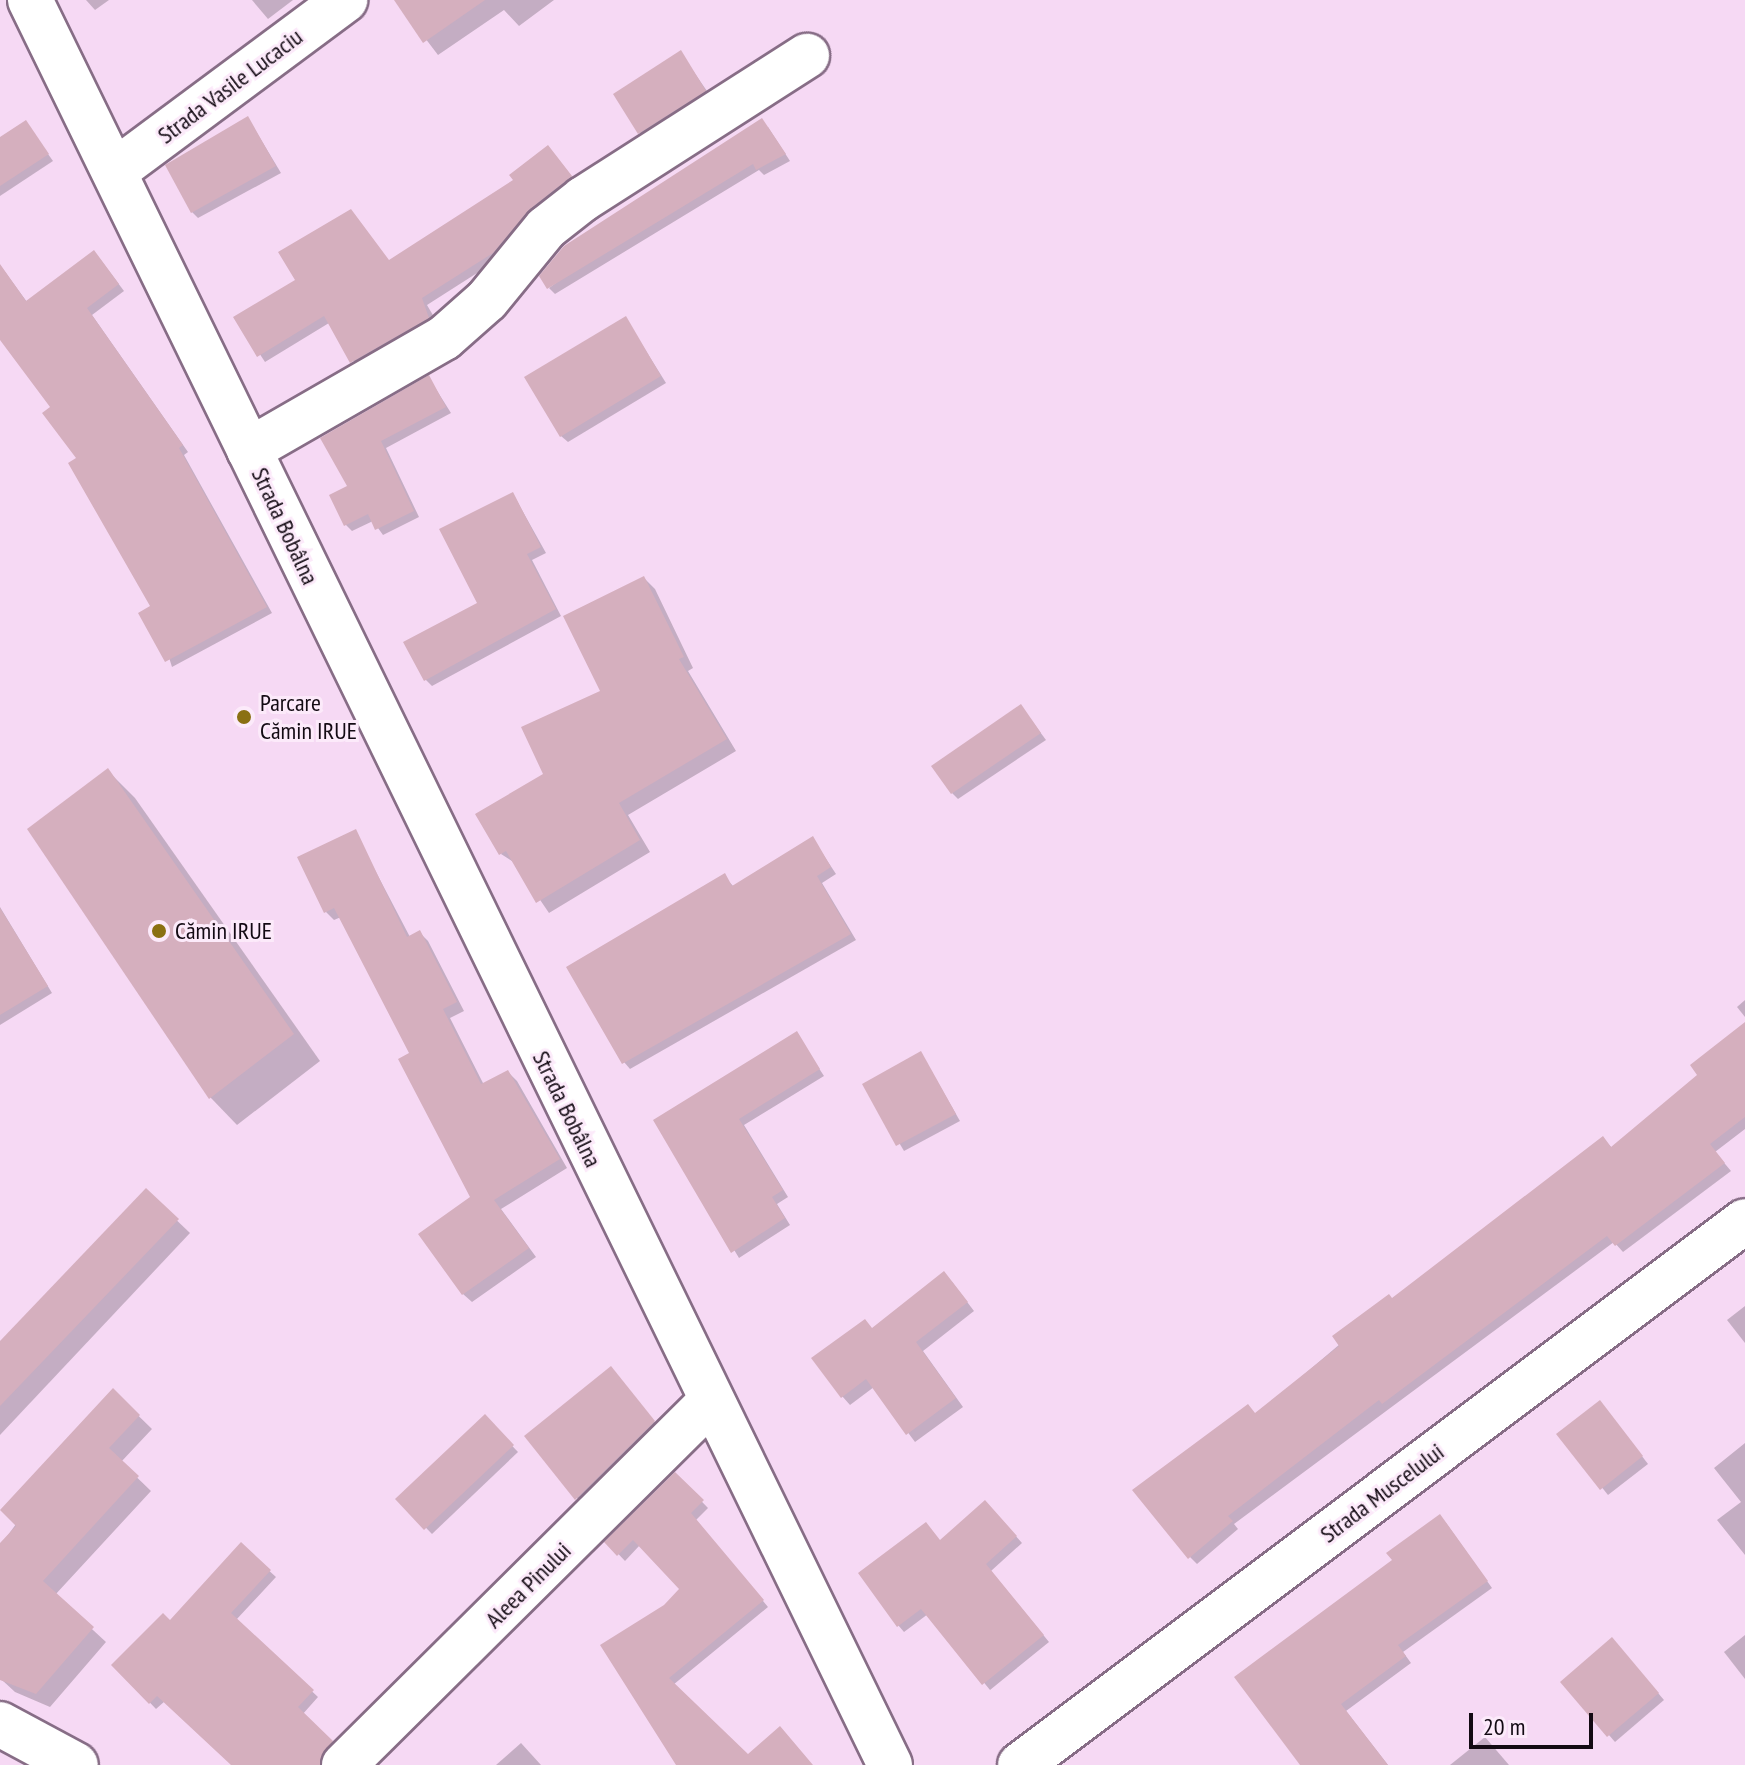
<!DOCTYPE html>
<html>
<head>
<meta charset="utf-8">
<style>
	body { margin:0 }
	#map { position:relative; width:1745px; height:1765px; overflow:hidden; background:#f6d9f4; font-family:"PT Sans Narrow",sans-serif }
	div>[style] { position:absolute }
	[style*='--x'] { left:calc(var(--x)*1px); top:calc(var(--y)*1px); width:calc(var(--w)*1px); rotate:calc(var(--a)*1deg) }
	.shadow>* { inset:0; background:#0003 }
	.building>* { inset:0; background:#d5afbe }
	.roads { filter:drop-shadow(2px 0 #876d86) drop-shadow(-2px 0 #876d86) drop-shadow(0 2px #876d86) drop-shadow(0 -2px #876d86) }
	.minor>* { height:44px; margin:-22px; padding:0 22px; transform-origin:22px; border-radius:22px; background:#fff }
	.secondary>* { height:44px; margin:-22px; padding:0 22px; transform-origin:22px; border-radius:22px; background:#fff }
	.dots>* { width:22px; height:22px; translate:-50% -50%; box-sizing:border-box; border:4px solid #fceafa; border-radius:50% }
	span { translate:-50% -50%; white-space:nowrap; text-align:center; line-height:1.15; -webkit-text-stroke:6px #fceafa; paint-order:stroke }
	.street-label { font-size:24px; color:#130a13 }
	.poi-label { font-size:24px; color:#130a13 }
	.left { translate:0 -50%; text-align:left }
	.scale { position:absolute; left:1469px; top:1713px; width:124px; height:36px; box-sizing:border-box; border:4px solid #130a13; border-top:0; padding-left:10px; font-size:24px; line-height:28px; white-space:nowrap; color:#130a13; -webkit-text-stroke:6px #fceafa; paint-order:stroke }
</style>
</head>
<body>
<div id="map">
	<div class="shadow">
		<i style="clip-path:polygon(86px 0,109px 0,95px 10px)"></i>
		<i style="clip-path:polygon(252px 0,293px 0,268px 19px)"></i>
		<i style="clip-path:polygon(396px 0,554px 0,519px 26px,504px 10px,438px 55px)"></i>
		<i style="clip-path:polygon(681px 53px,711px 97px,646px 139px,640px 133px)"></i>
		<i style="clip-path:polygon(248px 118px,281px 173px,198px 218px,192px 212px)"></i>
		<i style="clip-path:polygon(26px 123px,53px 161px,0 196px,0 140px)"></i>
		<i style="clip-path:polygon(768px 127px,790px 161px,764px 175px,759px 170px,555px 294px,549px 288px)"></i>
		<i style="clip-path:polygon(554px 154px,577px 183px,499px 259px,427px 305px,437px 322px,358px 368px,329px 323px,265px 362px,236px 318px,390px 262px)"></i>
		<i style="clip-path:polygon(100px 259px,124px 291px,92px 315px,188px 452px,184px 455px,272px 613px,172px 667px,153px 607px,53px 408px,0 336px,0 265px,27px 302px)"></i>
		<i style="clip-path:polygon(626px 319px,666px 383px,568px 442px,561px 436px)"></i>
		<i style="clip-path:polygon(429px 378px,451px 413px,386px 448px,419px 517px,383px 535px,373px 521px,352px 531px,346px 525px,349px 487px,323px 439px)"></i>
		<i style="clip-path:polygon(513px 494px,546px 553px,532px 560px,561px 616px,432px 686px,425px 679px,479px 604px)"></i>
		<i style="clip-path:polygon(644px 578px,655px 589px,693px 668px,688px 671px,736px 751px,628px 815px,650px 852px,549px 913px,515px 863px,501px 854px,546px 774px,603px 692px)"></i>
		<i style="clip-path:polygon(1021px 706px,1046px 740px,958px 799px,952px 793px)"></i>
		<i style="clip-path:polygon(108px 771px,135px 798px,320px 1061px,237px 1125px,211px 1098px,29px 829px)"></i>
		<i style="clip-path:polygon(355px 832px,410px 937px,420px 933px,428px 941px,464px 1011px,450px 1018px,484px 1085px,508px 1072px,517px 1081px,567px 1168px,501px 1209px,536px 1257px,472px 1302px,463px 1294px,472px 1198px,412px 1054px,341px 917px,334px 920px,326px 912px)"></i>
		<i style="clip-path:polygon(813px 839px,836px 874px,822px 883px,856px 940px,630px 1069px,624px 1062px,724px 876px,734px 887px)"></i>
		<i style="clip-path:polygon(0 907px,52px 993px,0 1025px)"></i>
		<i style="clip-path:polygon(1745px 1000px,1745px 1017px,1737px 1007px)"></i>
		<i style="clip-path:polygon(1745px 1025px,1745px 1129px,1715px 1152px,1731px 1171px,1623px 1252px,1614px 1242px,1234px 1524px,1238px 1529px,1197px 1564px,1190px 1557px,1256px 1415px,1392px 1300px,1603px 1138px,1612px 1148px,1700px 1075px)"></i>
		<i style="clip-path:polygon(796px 1033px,824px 1076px,744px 1125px,788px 1197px,777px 1204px,790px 1225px,739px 1258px,656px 1120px)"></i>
		<i style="clip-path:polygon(921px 1053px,960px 1121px,904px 1151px,865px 1085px)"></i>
		<i style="clip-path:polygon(146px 1191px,190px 1233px,0 1435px,0 1344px)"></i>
		<i style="clip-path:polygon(952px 1282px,974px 1311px,923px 1351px,963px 1407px,915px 1442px,874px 1387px,850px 1405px,842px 1396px,873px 1329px)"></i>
		<i style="clip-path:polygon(1745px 1306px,1745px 1343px,1727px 1320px)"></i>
		<i style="clip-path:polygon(617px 1375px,660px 1429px,583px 1505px,526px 1437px)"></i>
		<i style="clip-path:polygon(113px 1391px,152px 1429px,121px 1462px,151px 1491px,55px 1595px,106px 1642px,50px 1707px,15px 1692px,2px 1680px,0 1546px)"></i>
		<i style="clip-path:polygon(1606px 1409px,1648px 1464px,1608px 1495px,1559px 1434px)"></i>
		<i style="clip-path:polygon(485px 1417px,518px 1452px,432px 1534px,398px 1499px)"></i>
		<i style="clip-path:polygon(1745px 1443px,1745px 1555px,1717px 1520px,1741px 1502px,1714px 1468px)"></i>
		<i style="clip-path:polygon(675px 1474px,708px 1508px,696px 1520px,768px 1607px,673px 1685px,748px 1756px,811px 1765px,678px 1765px,603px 1646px,666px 1607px,681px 1589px,640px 1545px,625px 1561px,607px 1542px)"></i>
		<i style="clip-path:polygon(991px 1508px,1022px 1543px,991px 1571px,1049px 1642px,990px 1690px,928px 1614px,904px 1632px,898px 1625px,940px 1542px)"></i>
		<i style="clip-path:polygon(1446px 1523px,1492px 1588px,1403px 1652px,1411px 1663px,1346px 1711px,1388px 1765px,1302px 1765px)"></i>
		<i style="clip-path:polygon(241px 1545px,276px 1577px,236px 1620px,318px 1697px,302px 1715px,338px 1748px,323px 1765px,316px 1757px,309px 1765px,234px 1765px,165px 1701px,156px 1709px,114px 1665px,170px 1623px)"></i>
		<i style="clip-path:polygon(1745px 1635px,1745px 1679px,1724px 1652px)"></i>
		<i style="clip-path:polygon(1618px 1646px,1664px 1700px,1615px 1742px,1563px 1682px)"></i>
		<i style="clip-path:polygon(1485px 1737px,1509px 1765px,1450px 1765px)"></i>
		<i style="clip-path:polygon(521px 1743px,541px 1765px,496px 1765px)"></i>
	</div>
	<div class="building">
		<i style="clip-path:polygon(394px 0,485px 0,423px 43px)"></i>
		<i style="clip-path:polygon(681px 50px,706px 91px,638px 134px,613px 94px)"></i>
		<i style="clip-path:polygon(248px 116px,276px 166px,191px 213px,165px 165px)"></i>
		<i style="clip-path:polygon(762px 118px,786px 154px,756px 170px,753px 164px,547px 289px,539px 276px,564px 246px)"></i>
		<i style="clip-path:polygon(26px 120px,49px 154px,0 186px,0 137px)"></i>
		<i style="clip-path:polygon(548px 145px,572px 176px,530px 209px,493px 253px,422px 298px,429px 318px,350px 363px,324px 316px,257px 357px,233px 317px,295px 280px,278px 252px,351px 209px,389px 260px,513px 180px,509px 175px)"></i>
		<i style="clip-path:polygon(94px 250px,119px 284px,87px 308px,183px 445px,179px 448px,267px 607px,165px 662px,138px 613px,150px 606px,68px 463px,76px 458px,42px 413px,50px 407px,0 340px,0 264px,26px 301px)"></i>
		<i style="clip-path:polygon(626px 316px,661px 376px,560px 437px,524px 377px)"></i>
		<i style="clip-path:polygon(429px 375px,446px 407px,381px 441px,414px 511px,375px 530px,368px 514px,344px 526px,329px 495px,347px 486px,320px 438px)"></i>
		<i style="clip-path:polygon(513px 492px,541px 547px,527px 554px,556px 609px,424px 681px,403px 642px,477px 603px,439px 529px)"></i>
		<i style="clip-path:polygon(644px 576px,684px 657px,679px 659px,727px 739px,619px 803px,640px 840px,536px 903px,506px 851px,499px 855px,475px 814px,543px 774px,521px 727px,600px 691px,563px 616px)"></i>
		<i style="clip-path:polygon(1021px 704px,1041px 733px,951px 794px,931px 766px)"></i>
		<i style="clip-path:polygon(108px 768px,294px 1034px,209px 1099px,27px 829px)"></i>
		<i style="clip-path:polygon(356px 829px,407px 937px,420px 930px,457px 1002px,443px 1009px,481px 1084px,508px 1070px,560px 1159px,494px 1200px,529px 1248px,462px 1295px,418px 1234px,470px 1197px,398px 1059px,409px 1053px,334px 908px,324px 913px,297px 857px)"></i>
		<i style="clip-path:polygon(813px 836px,831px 867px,817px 876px,851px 934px,622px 1064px,566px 967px,725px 873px,732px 886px)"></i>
		<i style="clip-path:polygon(0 908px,48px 986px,0 1015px)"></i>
		<i style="clip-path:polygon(1745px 1022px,1745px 1117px,1710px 1144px,1725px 1163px,1615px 1246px,1607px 1236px,1382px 1404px,1379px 1400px,1228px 1516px,1233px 1521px,1188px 1559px,1132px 1490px,1248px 1404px,1255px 1413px,1339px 1346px,1332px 1336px,1389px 1294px,1392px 1298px,1603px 1136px,1611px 1147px,1697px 1075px,1690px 1065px)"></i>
		<i style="clip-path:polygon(797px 1031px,820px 1069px,739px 1119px,783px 1190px,772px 1197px,785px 1218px,731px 1253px,653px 1120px)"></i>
		<i style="clip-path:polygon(921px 1051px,956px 1114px,896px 1146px,862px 1084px)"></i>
		<i style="clip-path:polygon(146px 1188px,179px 1219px,0 1406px,0 1341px)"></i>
		<i style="clip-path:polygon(944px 1271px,968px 1302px,916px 1342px,956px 1398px,906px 1435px,866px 1379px,841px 1398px,811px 1358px,865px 1319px,872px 1328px)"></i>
		<i style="clip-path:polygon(611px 1366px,655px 1421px,575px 1500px,524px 1436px)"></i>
		<i style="clip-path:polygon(113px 1388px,140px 1415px,109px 1448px,139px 1476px,43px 1581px,94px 1627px,36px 1694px,0 1680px,0 1543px,16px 1526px,0 1510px)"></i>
		<i style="clip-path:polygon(1600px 1400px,1643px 1456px,1600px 1490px,1556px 1434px)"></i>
		<i style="clip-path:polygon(485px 1414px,514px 1445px,424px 1530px,395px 1499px)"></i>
		<i style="clip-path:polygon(675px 1472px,704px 1500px,691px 1513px,764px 1600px,669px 1678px,748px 1754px,780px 1726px,813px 1765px,676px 1765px,600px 1645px,664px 1605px,679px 1589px,633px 1540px,617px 1556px,604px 1542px)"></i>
		<i style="clip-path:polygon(985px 1500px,1017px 1536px,986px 1564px,1044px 1635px,982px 1685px,921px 1609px,897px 1627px,858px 1573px,926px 1522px,940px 1540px)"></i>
		<i style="clip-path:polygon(1440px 1514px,1488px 1581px,1398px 1645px,1406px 1656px,1341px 1704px,1388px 1765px,1300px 1765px,1234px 1677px,1392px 1560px,1386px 1553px)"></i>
		<i style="clip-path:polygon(241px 1542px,271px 1570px,231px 1613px,314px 1690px,298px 1707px,333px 1741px,320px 1765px,231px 1765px,157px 1696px,149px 1704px,111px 1665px,163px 1613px,170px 1620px)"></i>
		<i style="clip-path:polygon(1612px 1637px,1659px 1693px,1607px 1737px,1560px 1682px)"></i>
	</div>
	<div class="roads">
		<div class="minor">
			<i style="--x:115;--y:171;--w:287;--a:-36.6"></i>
			<i style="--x:249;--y:450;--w:225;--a:-29.9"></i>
			<i style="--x:444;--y:338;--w:57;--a:-41.5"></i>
			<i style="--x:487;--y:300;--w:93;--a:-50.7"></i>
			<i style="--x:546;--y:228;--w:47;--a:-38.1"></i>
			<i style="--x:583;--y:199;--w:266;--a:-32.6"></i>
			<i style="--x:344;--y:1765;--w:514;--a:-44.76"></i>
			<i style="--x:1020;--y:1765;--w:906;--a:-36.88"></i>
		</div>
		<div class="secondary">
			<i style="--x:30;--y:0;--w:1963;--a:64.02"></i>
			<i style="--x:0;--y:1724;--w:86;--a:28.3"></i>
		</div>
	</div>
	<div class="dots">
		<i style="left:244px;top:717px;background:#8a7012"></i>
		<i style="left:159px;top:931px;background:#8a7012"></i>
	</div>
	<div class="street-label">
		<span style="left:230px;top:86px;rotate:-37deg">Strada Vasile Lucaciu</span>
		<span style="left:285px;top:526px;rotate:65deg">Strada Bobâlna</span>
		<span style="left:567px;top:1109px;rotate:64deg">Strada Bobâlna</span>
		<span style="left:1382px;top:1493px;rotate:-37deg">Strada Muscelului</span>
		<span style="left:528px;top:1585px;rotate:-45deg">Aleea Pinului</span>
	</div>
	<div class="poi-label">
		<span class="left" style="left:260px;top:717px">Parcare<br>Cămin IRUE</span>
		<span class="left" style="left:175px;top:931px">Cămin IRUE</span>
	</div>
	<div class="scale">20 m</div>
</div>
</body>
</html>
